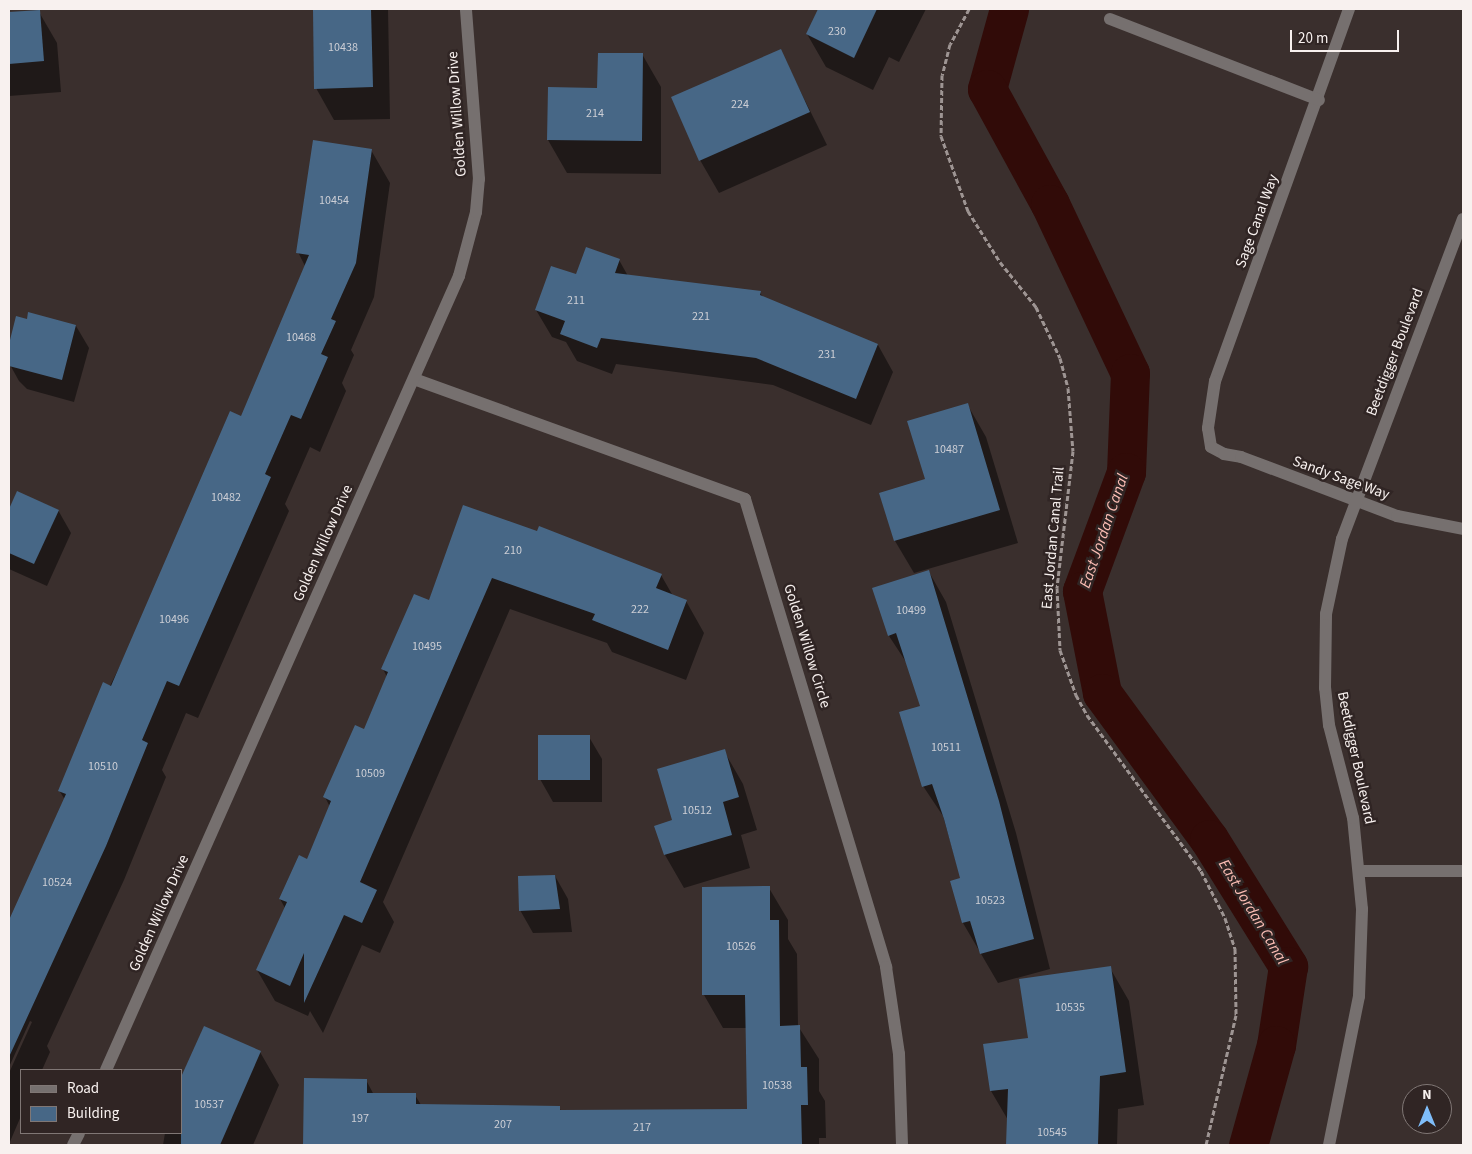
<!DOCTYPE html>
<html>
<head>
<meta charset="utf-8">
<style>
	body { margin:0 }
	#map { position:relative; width:1472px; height:1154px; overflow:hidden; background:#3a2f2d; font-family:"Source Sans 3",sans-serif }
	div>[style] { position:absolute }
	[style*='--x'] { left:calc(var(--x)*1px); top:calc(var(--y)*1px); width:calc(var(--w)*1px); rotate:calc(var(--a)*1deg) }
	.shadow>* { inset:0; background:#0007 }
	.canal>* { height:39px; margin:-19.5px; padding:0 19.5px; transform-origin:19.5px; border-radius:19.5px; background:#310b08 }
	.building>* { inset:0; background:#476786 }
	.path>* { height:3px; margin-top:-1.5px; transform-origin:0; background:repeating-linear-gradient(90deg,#9e9593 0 5px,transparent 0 7.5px) }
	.service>* { height:12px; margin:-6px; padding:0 6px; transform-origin:6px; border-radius:6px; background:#76706f }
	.minor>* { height:12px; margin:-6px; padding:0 6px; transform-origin:6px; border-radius:6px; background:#76706f }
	span { translate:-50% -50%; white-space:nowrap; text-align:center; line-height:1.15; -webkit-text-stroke:5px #302524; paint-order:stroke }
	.number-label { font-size:12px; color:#ccced5 }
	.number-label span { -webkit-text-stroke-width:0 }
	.street-label { font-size:15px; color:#f8f1ef }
	.water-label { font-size:16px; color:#fdbeb5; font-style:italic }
	.frame { position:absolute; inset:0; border:10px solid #f8f1ef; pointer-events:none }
	.legend { position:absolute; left:20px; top:1069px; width:162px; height:65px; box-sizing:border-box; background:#302524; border:1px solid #807775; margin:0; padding:6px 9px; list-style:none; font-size:15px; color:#f8f1ef }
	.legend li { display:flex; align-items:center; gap:10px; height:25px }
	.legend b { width:25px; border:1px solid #807775 }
	.north { position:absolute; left:1402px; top:1084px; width:50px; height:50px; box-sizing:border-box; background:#302524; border:1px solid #807775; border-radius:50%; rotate:0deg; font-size:14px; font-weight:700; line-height:20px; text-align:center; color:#f8f1ef }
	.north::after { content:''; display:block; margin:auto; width:18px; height:22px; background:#7fbdf9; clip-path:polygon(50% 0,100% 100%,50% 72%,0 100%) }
	.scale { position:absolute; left:1290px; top:30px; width:109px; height:22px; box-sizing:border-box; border:2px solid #f8f1ef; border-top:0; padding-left:6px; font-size:15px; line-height:18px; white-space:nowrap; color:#f8f1ef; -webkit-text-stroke:4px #302524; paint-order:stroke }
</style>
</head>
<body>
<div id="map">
	<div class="shadow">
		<i style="clip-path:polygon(314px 9px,388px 9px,390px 119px,334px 120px,316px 88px)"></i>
		<i style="clip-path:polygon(820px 9px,926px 9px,899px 62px,889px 57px,873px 90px,826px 67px,807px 34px)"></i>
		<i style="clip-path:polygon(39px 12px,57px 43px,61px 92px,9px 96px,9px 13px)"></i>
		<i style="clip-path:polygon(780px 50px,827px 145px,719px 193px,700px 160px)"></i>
		<i style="clip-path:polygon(642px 54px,661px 87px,661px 174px,567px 173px,548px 140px,598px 89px)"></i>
		<i style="clip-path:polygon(371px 150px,390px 183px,374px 297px,351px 350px,354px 355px,342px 383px,346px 391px,320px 452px,310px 447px,285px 504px,289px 511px,198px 718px,186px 713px,162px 770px,166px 777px,124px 880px,47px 1046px,50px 1052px,42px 1070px,21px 1070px,21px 1116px,9px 1144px,9px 1073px,32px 1022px,30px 1021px,9px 1067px,9px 927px,65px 800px,59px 790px,242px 417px,305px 266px,298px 252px)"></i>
		<i style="clip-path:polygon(619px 260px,628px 276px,760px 292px,763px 298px,878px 345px,893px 372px,871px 425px,773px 385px,616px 364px,612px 374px,577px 361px,566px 342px,552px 337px,536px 310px,577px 276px)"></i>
		<i style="clip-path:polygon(17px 318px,76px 326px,89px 348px,74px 402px,27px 389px,19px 381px,9px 363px,9px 349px)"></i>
		<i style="clip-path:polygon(967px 404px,986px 437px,1018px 543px,914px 573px,895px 541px)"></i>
		<i style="clip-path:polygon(17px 492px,58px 510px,71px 533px,47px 586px,9px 569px,9px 512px)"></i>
		<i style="clip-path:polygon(463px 507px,661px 575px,673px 596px,686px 601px,704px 633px,686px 680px,612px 652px,607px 643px,510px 609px,383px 902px,394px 922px,380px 953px,362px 945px,323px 1033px,310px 1011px,308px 1016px,275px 1001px,257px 970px,285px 908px,280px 899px,308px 860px,330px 807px,325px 797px,365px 730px,387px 677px,383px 669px,430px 602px)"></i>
		<i style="clip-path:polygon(929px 572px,946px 602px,1016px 833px,1050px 969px,998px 983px,963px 923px,952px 882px,961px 879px,943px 816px,923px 786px,922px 707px,908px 665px,889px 636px)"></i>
		<i style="clip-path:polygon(589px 737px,602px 759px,602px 802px,553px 802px,540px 779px)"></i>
		<i style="clip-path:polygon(724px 751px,743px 784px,757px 830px,741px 835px,750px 868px,684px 888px,665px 855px,656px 827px,673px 821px)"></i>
		<i style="clip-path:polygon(555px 876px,568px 899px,572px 932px,533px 933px,520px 910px)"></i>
		<i style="clip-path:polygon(769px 888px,788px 920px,788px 939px,797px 954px,798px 1026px,819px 1059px,819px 1091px,825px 1101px,826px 1138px,819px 1138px,819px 1145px,305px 1145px,305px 1080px,366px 1080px,374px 1095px,415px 1095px,421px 1105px,559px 1107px,561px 1111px,749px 1110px,747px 1028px,723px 1028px,704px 995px)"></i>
		<i style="clip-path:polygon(1110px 968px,1129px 1001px,1144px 1105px,1118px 1109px,1117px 1145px,1007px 1145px,1008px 1120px,991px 1091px,1029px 1039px)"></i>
		<i style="clip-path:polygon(260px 1052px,279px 1085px,253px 1145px,163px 1145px,165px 1133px,181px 1133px)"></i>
	</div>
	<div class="canal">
		<i style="--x:1009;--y:9;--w:83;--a:105.4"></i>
		<i style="--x:987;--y:89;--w:131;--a:61.3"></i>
		<i style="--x:1050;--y:204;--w:187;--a:64.7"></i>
		<i style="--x:1130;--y:373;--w:99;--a:92.3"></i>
		<i style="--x:1126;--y:472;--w:127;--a:110.3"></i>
		<i style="--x:1082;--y:591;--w:104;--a:78.9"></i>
		<i style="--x:1102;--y:693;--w:181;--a:53.8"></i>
		<i style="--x:1209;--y:839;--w:150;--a:58.1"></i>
		<i style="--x:1288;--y:966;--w:80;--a:98.6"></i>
		<i style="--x:1276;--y:1045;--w:104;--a:105.6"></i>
	</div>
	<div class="building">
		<i style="clip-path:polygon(313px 9px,371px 9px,373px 87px,314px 89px)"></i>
		<i style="clip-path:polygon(818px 9px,877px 9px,854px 58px,806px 34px)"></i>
		<i style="clip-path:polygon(40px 10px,44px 61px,9px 64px,9px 12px)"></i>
		<i style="clip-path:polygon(781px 49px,810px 112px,699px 161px,671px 97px)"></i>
		<i style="clip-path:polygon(598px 53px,643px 53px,642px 141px,547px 140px,548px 87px,597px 88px)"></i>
		<i style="clip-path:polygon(313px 140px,372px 149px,356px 263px,331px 319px,336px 321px,321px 354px,328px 357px,301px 419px,291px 415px,265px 474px,271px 477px,179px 686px,167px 681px,142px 740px,148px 743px,106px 846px,9px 1057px,9px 920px,66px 794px,58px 791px,103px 682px,111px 686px,230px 411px,241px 416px,309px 255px,296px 253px)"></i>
		<i style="clip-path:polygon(586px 247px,620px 259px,615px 273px,761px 291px,760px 295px,878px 344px,856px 399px,756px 358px,601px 338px,597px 348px,560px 334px,565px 321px,535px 310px,551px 266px,576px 274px)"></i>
		<i style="clip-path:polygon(28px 312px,76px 325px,62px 380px,9px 366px,9px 344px,16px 316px,27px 319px)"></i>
		<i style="clip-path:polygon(968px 403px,1000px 510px,894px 541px,879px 493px,925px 479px,907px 421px)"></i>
		<i style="clip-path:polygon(17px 491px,59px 510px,34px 564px,9px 553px,9px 509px)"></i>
		<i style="clip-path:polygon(463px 505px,537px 531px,539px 526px,662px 574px,656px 588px,687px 600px,668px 650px,592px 620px,595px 614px,492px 578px,360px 882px,377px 890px,362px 923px,344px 915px,304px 1003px,304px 953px,290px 986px,256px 970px,287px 902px,279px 899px,299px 855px,307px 859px,331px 801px,323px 797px,355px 725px,364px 729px,388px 672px,381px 669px,414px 594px,429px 600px)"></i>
		<i style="clip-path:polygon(929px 570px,999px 801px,1034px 939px,980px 954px,970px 921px,962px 923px,950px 881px,960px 878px,944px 819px,932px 784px,922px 787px,899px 712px,920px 706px,896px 633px,888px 636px,872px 588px)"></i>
		<i style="clip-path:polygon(538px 735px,590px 735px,590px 780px,538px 780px)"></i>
		<i style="clip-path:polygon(725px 749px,739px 797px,723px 802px,732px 835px,664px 855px,654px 826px,672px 820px,657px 769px)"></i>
		<i style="clip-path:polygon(555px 875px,560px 909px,519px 911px,518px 876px)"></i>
		<i style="clip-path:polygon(770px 886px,770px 920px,779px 920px,780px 1026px,800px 1025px,801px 1067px,807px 1067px,808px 1105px,801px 1105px,802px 1145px,303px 1145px,304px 1078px,367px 1079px,367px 1093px,416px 1093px,416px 1104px,560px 1106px,560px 1110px,747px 1109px,745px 995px,702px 995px,702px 887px)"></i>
		<i style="clip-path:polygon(1111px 966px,1126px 1072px,1100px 1076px,1098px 1145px,1006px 1145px,1008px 1089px,990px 1091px,983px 1044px,1028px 1038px,1019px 979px)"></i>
		<i style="clip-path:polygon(204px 1026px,261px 1051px,220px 1145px,181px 1145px,181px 1077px)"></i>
	</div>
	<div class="path">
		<i style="--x:969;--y:9;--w:40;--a:118"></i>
		<i style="--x:950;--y:44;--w:32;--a:104"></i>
		<i style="--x:942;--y:75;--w:61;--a:90.9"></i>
		<i style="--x:941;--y:136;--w:80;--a:70.2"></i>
		<i style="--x:968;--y:211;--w:60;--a:57.9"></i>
		<i style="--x:1000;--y:262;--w:58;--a:51.3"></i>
		<i style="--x:1036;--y:307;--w:56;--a:64.8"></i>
		<i style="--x:1060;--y:358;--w:31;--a:75"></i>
		<i style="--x:1068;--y:388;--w:63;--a:85.5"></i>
		<i style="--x:1073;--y:451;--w:138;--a:96.7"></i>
		<i style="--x:1057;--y:588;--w:62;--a:87.2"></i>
		<i style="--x:1060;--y:650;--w:48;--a:70.4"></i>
		<i style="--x:1076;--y:695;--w:23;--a:61"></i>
		<i style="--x:1087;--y:715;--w:193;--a:53.8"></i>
		<i style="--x:1201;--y:871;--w:53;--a:62.9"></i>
		<i style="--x:1225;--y:918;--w:33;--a:72"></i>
		<i style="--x:1235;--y:949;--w:66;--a:89.1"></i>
		<i style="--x:1236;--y:1015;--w:133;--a:103"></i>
	</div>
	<div class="service">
		<i style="--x:1359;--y:871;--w:104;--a:0"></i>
	</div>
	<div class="minor">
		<i style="--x:1349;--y:9;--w:395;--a:109.8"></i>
		<i style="--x:1215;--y:381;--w:48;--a:98.5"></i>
		<i style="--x:1208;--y:428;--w:19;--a:81"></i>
		<i style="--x:1211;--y:447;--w:15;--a:28"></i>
		<i style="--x:1224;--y:454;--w:17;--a:10"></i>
		<i style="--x:1241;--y:457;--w:167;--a:20.7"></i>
		<i style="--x:1397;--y:516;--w:67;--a:11.1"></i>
		<i style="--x:1110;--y:19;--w:224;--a:21.2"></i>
		<i style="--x:414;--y:379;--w:352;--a:19.9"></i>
		<i style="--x:745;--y:499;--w:489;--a:73.2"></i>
		<i style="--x:886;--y:967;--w:88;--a:81.5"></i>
		<i style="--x:899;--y:1054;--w:91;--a:88.1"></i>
		<i style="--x:106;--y:1070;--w:869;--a:-66.03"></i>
		<i style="--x:459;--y:276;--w:66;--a:-75.1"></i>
		<i style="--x:476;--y:212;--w:33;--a:-85"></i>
		<i style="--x:479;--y:179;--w:170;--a:-94.4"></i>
		<i style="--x:73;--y:1145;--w:13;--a:-63"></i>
		<i style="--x:1329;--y:1145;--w:152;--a:-78.6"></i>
		<i style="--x:1359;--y:996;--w:87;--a:-88"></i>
		<i style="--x:1362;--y:909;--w:91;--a:-95.6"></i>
		<i style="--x:1353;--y:818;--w:96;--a:-104.5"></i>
		<i style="--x:1329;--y:725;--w:37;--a:-96"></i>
		<i style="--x:1325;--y:688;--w:74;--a:-89.2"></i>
		<i style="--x:1326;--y:614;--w:77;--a:-78"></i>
		<i style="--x:1342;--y:539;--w:342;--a:-69.3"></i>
	</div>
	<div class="number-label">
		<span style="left:837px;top:32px">230</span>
		<span style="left:343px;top:48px">10438</span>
		<span style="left:740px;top:105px">224</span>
		<span style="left:595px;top:114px">214</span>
		<span style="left:334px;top:201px">10454</span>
		<span style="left:576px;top:301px">211</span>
		<span style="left:701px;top:317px">221</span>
		<span style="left:301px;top:338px">10468</span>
		<span style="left:827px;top:355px">231</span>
		<span style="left:949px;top:450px">10487</span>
		<span style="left:226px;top:498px">10482</span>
		<span style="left:513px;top:551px">210</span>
		<span style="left:640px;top:610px">222</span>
		<span style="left:911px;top:611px">10499</span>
		<span style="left:174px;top:620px">10496</span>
		<span style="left:427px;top:647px">10495</span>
		<span style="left:946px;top:748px">10511</span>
		<span style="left:103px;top:767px">10510</span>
		<span style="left:370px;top:774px">10509</span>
		<span style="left:697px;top:811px">10512</span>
		<span style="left:57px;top:883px">10524</span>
		<span style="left:990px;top:901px">10523</span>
		<span style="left:741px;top:947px">10526</span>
		<span style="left:1070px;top:1008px">10535</span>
		<span style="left:777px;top:1086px">10538</span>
		<span style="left:209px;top:1105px">10537</span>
		<span style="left:360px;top:1119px">197</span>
		<span style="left:503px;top:1125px">207</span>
		<span style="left:642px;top:1128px">217</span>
		<span style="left:1052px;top:1133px">10545</span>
	</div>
	<div class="street-label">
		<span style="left:457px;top:114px;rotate:-94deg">Golden Willow Drive</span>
		<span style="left:1257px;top:221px;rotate:-70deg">Sage Canal Way</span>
		<span style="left:1395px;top:352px;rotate:-69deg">Beetdigger Boulevard</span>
		<span style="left:1341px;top:478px;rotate:20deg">Sandy Sage Way</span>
		<span style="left:1053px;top:538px;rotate:-85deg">East Jordan Canal Trail</span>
		<span style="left:323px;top:543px;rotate:-66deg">Golden Willow Drive</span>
		<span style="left:807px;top:646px;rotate:73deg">Golden Willow Circle</span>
		<span style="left:1356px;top:758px;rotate:78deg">Beetdigger Boulevard</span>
		<span style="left:159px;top:913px;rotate:-66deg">Golden Willow Drive</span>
	</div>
	<div class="water-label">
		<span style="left:1104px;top:531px;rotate:-71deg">East Jordan Canal</span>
		<span style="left:1253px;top:912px;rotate:59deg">East Jordan Canal</span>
	</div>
	<div class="frame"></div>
	<ul class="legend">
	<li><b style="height:6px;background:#76706f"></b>Road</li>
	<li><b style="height:14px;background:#476786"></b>Building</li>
	</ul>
	<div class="north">N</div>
	<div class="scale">20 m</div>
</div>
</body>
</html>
